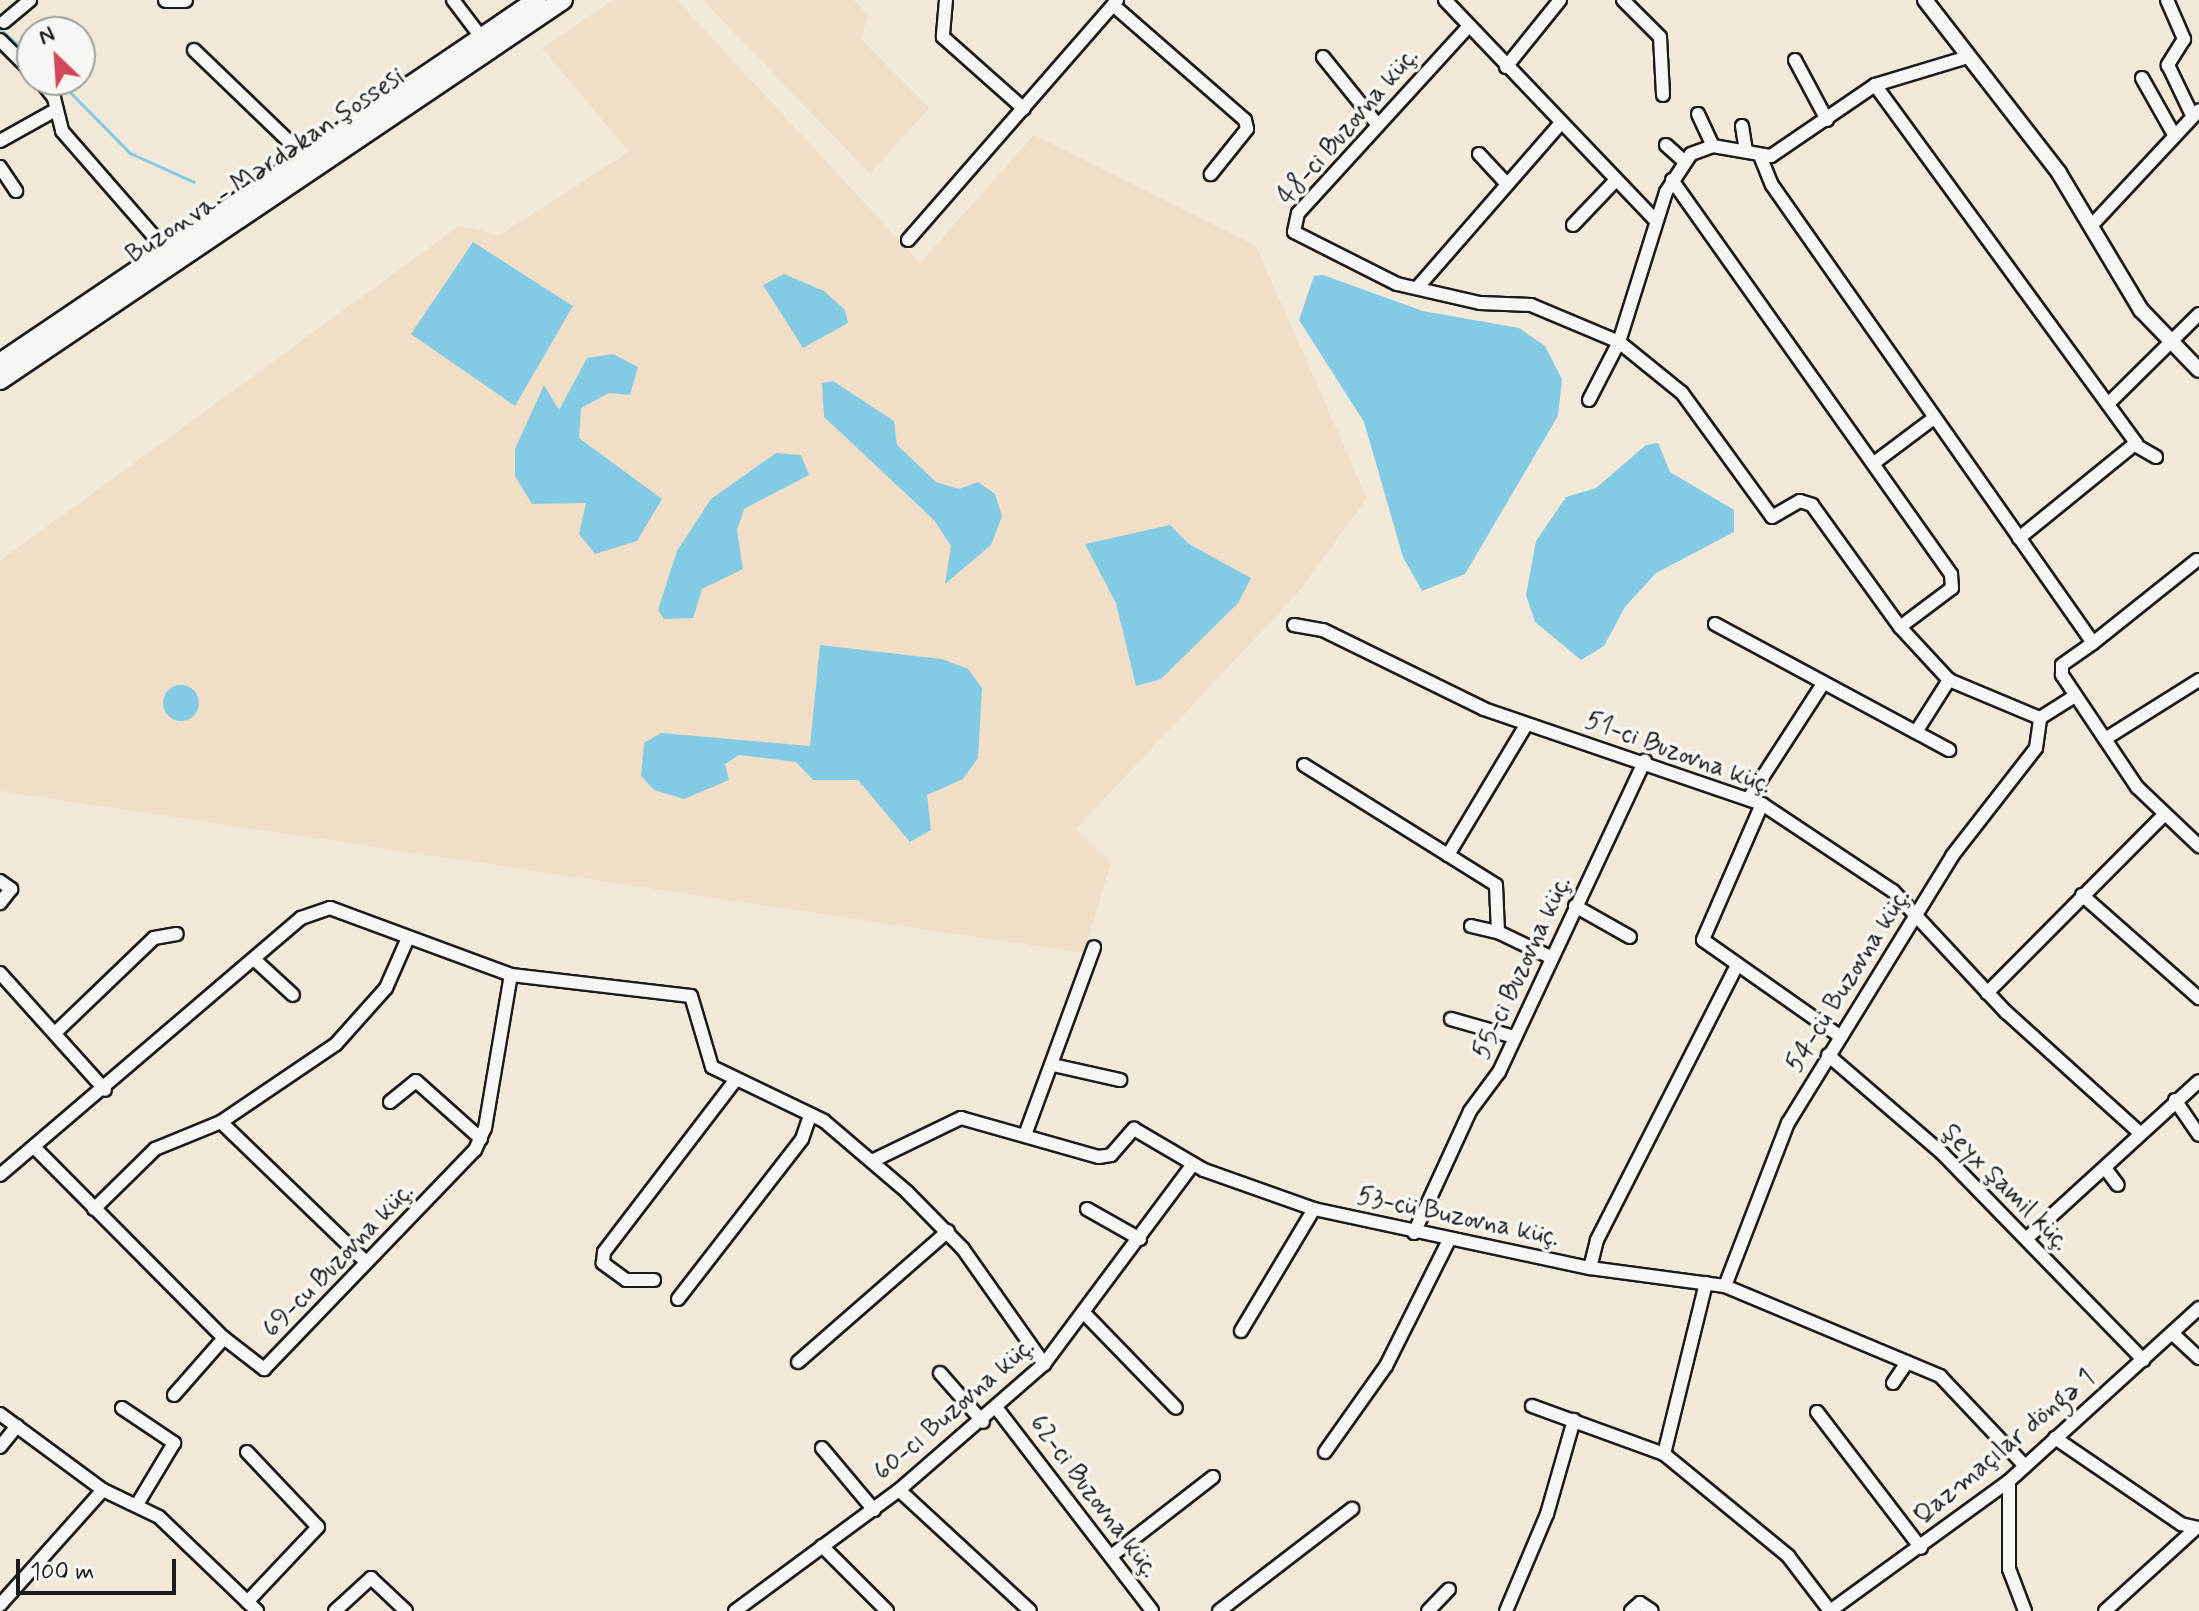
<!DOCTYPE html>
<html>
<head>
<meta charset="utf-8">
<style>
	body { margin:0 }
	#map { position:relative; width:2199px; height:1611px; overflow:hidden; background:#f2e8d8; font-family:Mynerve,sans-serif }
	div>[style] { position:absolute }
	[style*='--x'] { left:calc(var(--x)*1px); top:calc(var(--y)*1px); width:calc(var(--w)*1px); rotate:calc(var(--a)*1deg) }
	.built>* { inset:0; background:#f0dec6 }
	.water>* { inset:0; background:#83cbe4 }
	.round { border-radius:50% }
	.stream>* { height:3px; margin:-1.5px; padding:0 1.5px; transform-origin:1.5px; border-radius:1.5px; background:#83cbe4 }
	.roads { filter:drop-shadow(2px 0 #1c1c1c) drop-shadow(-2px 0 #1c1c1c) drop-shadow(0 2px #1c1c1c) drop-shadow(0 -2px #1c1c1c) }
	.minor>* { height:12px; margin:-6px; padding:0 6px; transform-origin:6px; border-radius:6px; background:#f6f6f2 }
	.tertiary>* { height:14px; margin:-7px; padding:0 7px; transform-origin:7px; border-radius:7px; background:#f6f6f2 }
	.primary>* { height:18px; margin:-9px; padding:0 9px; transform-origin:9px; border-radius:9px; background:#f6f6f2 }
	span { translate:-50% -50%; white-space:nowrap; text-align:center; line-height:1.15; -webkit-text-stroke:7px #f6f6f2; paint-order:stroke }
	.street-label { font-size:26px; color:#1c1c1c }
	.north { position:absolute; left:16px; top:16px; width:80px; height:80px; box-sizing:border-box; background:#f6f6f2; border:2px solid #9f9f9c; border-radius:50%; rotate:335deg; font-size:22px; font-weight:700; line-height:32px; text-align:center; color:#1c1c1c }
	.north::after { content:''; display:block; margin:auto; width:28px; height:36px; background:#d1495b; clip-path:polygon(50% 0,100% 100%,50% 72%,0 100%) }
	.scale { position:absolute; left:16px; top:1559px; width:160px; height:36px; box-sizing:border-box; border:4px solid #1c1c1c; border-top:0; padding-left:10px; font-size:24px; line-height:28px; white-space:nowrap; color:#1c1c1c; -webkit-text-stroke:6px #f6f6f2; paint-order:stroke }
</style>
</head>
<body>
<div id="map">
	<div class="built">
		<i style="clip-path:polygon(613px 0,677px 0,920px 263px,1034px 135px,1256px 246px,1367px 498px,1297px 594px,1076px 829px,1111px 862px,1084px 953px,0 791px,0 561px,459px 226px,500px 235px,629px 152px,542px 48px)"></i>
		<i style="clip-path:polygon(703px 0,854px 0,868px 15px,861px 39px,929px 108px,870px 174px)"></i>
	</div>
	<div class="water">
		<i style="clip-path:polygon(473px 242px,573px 306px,515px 406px,411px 334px)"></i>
		<i style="clip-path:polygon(784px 274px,824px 291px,845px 310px,848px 323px,803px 348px,763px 285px)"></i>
		<i style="clip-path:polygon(1323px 275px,1423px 311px,1519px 328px,1545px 346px,1562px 379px,1558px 416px,1465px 574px,1422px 591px,1403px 557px,1364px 422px,1299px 320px,1314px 276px)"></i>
		<i style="clip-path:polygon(613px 354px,638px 367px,630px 395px,609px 393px,581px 408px,579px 438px,662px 499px,637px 541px,595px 554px,579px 534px,586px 503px,532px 504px,515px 476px,515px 449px,544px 385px,559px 410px,587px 358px)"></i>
		<i style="clip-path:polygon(833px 381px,894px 421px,897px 445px,936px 482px,959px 489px,978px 482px,995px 494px,1002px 516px,991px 545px,945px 584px,951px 546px,934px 520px,824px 417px,822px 383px)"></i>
		<i style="clip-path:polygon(1658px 443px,1670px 472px,1734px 510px,1734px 532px,1656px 573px,1625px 607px,1604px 646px,1581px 660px,1535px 622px,1526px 595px,1536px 541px,1566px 497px,1596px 488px,1646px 445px)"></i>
		<i style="clip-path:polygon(776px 453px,801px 455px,809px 475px,744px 509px,737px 530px,743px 569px,702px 589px,693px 618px,664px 619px,658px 610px,677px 551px,711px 499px)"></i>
		<i style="clip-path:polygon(1170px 525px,1189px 544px,1251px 578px,1238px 603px,1161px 679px,1136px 686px,1116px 603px,1085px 544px)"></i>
		<i style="clip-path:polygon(820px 645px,942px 659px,968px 669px,982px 688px,978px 758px,963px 779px,927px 795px,931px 830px,910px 842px,858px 780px,813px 780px,796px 762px,739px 755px,725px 764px,729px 780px,684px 799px,654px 790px,641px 776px,644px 743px,661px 733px,810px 746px)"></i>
		<i class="round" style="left:163px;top:685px;width:36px;height:36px"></i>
	</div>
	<div class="stream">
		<i style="--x:0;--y:29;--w:43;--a:41.2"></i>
		<i style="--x:58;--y:80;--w:103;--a:45.4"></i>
		<i style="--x:130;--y:153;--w:70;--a:24.4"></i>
	</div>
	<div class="roads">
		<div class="minor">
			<i style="--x:453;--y:0;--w:46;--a:52.9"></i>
			<i style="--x:946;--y:0;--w:37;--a:95"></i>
			<i style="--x:943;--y:37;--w:108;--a:41.6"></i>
			<i style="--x:1445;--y:0;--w:304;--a:46.3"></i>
			<i style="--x:1623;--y:0;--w:52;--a:45"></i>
			<i style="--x:1660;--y:37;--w:58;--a:87"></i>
			<i style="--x:2167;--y:0;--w:43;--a:66.4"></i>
			<i style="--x:2184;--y:39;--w:31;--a:122"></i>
			<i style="--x:2168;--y:65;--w:55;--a:64.4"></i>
			<i style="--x:1113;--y:5;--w:175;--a:41.1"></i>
			<i style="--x:1245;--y:120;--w:9;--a:77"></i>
			<i style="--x:1247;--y:129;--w:58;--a:128.7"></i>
			<i style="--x:4;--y:22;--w:34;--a:-40"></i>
			<i style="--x:1468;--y:27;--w:252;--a:132.4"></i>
			<i style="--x:1298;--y:213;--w:19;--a:102"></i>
			<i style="--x:1294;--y:232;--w:115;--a:26.8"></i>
			<i style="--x:1397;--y:284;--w:85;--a:12.9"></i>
			<i style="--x:1480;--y:303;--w:51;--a:2.2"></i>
			<i style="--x:1531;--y:305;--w:95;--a:22.8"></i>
			<i style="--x:1619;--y:342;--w:81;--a:39"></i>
			<i style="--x:1682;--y:393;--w:153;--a:54"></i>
			<i style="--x:1772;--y:517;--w:32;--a:-30"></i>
			<i style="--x:1800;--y:501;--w:13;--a:18"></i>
			<i style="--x:1812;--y:505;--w:150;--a:54.2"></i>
			<i style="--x:1900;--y:627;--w:72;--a:47.2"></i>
			<i style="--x:1949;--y:680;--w:99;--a:22.7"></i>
			<i style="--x:2040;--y:718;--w:41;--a:-32.2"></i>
			<i style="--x:0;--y:40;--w:45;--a:45"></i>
			<i style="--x:194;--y:50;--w:151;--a:43.9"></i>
			<i style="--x:1323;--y:57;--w:86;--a:51.1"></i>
			<i style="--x:1795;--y:60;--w:68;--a:61.9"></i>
			<i style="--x:1506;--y:67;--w:86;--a:-51.1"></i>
			<i style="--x:2142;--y:78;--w:63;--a:60.6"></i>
			<i style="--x:40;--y:80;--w:23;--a:52"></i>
			<i style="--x:54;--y:98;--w:34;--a:76"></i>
			<i style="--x:62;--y:131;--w:155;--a:48.9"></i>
			<i style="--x:1875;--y:85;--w:443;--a:53.9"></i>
			<i style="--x:2136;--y:443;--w:151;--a:140.9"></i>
			<i style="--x:1698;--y:114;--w:35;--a:65"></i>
			<i style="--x:1742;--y:126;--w:24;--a:81"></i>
			<i style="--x:0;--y:141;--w:62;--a:-29.1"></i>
			<i style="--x:1666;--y:145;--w:24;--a:42"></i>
			<i style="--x:1479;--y:154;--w:37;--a:47"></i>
			<i style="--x:1761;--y:158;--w:29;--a:68"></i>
			<i style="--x:1772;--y:185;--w:559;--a:54.97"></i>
			<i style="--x:2093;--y:643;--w:38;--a:145"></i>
			<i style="--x:2062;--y:665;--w:10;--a:90"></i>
			<i style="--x:2062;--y:675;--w:135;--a:56.2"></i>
			<i style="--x:2137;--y:787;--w:86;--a:43.6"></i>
			<i style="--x:0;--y:167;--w:29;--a:56"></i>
			<i style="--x:1672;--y:180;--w:483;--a:54.7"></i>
			<i style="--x:1951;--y:574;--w:14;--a:86"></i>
			<i style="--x:1952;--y:588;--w:65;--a:143.1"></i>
			<i style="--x:1573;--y:225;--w:59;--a:-46.4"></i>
			<i style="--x:2091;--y:226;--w:158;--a:-47"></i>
			<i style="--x:908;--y:240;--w:318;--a:-48.9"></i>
			<i style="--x:1417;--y:288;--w:218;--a:-48.9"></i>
			<i style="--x:1589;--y:400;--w:65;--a:-62.7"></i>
			<i style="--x:1619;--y:342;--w:157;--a:-72.6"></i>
			<i style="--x:1666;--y:192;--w:45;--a:-56.7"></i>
			<i style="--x:1691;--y:154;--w:23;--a:-20"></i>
			<i style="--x:1713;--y:146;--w:59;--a:9.8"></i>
			<i style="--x:1771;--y:156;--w:126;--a:-34.3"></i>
			<i style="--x:1875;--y:85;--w:97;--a:-16.8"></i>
			<i style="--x:2108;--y:404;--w:128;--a:-44.7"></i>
			<i style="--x:2137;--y:446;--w:22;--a:30"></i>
			<i style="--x:1874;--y:463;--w:75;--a:-36.9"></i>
			<i style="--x:1715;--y:624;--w:266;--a:28.3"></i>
			<i style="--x:1294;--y:625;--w:29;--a:10"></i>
			<i style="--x:1323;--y:630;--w:179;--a:26.1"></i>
			<i style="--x:1484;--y:709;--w:294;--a:18.9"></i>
			<i style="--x:1762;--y:804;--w:157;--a:33.6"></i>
			<i style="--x:1893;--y:891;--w:166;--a:47"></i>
			<i style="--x:2006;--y:1012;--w:181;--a:42.1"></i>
			<i style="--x:2093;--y:643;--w:133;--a:-38.6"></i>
			<i style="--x:1916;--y:732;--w:62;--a:-57.6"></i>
			<i style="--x:2105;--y:739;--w:111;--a:-32.1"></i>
			<i style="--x:1304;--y:765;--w:226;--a:32"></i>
			<i style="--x:1496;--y:885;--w:47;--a:87.6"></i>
			<i style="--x:1498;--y:932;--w:55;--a:25.6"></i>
			<i style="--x:1749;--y:798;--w:135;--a:-57.1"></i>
			<i style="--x:1762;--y:804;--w:148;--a:113.5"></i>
			<i style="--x:1703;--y:940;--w:165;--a:35.1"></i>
			<i style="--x:1448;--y:855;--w:152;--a:-59"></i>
			<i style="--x:0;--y:881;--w:14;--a:36"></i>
			<i style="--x:11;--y:889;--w:18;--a:128"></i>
			<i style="--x:2082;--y:895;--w:156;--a:41.4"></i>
			<i style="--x:1575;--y:906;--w:63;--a:29.4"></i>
			<i style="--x:1471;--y:926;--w:28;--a:13"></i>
			<i style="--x:256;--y:961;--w:50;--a:42.6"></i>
			<i style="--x:0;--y:973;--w:157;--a:48.1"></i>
			<i style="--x:1987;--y:993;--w:251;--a:-45.2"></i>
			<i style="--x:1451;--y:1019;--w:66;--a:15.9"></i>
			<i style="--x:55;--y:1033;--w:137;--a:-43.8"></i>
			<i style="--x:154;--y:938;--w:23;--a:-10"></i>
			<i style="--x:1828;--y:1055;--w:150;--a:40.7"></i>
			<i style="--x:1942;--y:1153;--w:289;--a:45.8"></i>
			<i style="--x:1053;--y:1065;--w:69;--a:12.6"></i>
			<i style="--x:2175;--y:1100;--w:42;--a:55.6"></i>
			<i style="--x:390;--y:1102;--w:33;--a:-39"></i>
			<i style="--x:416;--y:1081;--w:87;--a:41.7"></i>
			<i style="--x:221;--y:1122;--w:202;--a:44"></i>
			<i style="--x:1025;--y:1135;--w:200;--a:-69.8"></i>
			<i style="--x:34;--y:1147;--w:269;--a:45.2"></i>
			<i style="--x:224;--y:1338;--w:51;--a:37.8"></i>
			<i style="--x:264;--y:1369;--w:304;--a:-46.1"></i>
			<i style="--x:475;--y:1150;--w:24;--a:-66"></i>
			<i style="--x:485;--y:1128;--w:155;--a:-80.4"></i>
			<i style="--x:872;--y:1161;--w:99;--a:-25.8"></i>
			<i style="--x:961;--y:1118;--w:143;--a:15.8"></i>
			<i style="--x:1099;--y:1157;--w:12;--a:-9"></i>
			<i style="--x:1111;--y:1155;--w:35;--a:-49"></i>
			<i style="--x:1134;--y:1129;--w:81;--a:30.4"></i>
			<i style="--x:1204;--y:1170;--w:117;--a:19.5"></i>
			<i style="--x:1314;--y:1209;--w:282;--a:12.1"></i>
			<i style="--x:1590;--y:1268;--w:136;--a:7.6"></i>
			<i style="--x:1725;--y:1286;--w:233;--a:22.7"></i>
			<i style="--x:1940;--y:1376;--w:124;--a:46.6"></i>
			<i style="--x:2105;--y:1168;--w:21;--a:53"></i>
			<i style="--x:0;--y:1175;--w:396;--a:-40.5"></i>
			<i style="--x:301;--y:918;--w:31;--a:-19"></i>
			<i style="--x:330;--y:908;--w:193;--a:20.3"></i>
			<i style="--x:511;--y:975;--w:181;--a:6.7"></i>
			<i style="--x:691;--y:996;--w:74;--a:73.5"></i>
			<i style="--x:712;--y:1067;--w:124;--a:25.7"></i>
			<i style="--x:824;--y:1121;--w:109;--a:40.5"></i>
			<i style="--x:907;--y:1192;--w:80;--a:45.5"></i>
			<i style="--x:963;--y:1249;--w:141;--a:54.8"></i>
			<i style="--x:94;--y:1209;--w:86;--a:-44.5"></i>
			<i style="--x:155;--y:1149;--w:71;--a:-22.2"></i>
			<i style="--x:221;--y:1122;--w:139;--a:-34.1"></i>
			<i style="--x:336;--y:1044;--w:75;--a:-48.2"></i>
			<i style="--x:386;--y:988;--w:55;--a:-66.3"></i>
			<i style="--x:1087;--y:1209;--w:61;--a:29.5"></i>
			<i style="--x:1414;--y:1233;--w:134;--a:-65.3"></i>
			<i style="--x:1470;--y:1111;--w:49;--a:-53.4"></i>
			<i style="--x:1499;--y:1072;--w:344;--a:-64.9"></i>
			<i style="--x:2026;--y:1239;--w:234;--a:-42.4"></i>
			<i style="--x:1590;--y:1268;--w:29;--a:-76"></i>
			<i style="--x:1597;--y:1240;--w:309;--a:-63"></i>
			<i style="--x:654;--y:1280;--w:28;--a:180"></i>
			<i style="--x:626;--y:1280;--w:29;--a:-144"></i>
			<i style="--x:603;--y:1263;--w:11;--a:-85"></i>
			<i style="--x:604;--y:1252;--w:214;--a:-52.6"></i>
			<i style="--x:1725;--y:1286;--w:175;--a:-68.9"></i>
			<i style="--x:1788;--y:1123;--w:313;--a:-58.4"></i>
			<i style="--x:1952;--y:856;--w:137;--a:-52.1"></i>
			<i style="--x:2036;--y:748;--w:30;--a:-82"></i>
			<i style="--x:678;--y:1299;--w:202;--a:-52.2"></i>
			<i style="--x:802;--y:1139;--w:24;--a:-71"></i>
			<i style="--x:1086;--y:1315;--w:129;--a:45.9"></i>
			<i style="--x:1241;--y:1331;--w:142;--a:-59.1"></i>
			<i style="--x:2172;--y:1333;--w:37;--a:43"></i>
			<i style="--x:798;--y:1362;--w:199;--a:-41.1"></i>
			<i style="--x:940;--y:1373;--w:65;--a:48.7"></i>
			<i style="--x:1893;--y:1383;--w:25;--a:-56"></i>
			<i style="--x:174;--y:1395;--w:76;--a:-48.7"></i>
			<i style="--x:1532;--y:1406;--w:140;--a:20"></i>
			<i style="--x:1664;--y:1454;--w:161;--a:39.4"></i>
			<i style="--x:1788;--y:1556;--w:69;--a:52.6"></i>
			<i style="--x:122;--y:1408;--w:63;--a:33.9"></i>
			<i style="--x:174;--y:1443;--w:70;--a:121"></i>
			<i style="--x:998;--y:1410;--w:253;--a:52.5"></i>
			<i style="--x:1817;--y:1412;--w:171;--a:52.6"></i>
			<i style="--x:0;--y:1414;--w:128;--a:36.4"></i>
			<i style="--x:103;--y:1490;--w:62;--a:25.7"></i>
			<i style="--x:159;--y:1517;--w:136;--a:43.8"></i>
			<i style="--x:2055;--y:1438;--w:153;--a:34.3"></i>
			<i style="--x:2181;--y:1524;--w:18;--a:13"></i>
			<i style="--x:0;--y:1447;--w:27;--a:-51"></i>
			<i style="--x:822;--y:1448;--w:81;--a:50"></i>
			<i style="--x:247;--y:1452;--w:103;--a:46.6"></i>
			<i style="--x:318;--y:1527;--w:103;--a:133.4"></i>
			<i style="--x:1325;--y:1452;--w:105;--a:-54.7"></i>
			<i style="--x:1386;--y:1366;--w:141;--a:-63.4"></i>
			<i style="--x:1664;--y:1454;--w:176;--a:-76.2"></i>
			<i style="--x:2009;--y:1481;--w:88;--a:90"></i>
			<i style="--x:2009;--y:1569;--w:45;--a:69.1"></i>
			<i style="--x:899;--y:1490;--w:178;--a:42.7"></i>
			<i style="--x:822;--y:1546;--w:92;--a:45"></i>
			<i style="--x:1111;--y:1556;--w:129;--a:-37.8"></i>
			<i style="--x:0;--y:1605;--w:154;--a:-48.2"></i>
			<i style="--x:335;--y:1611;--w:49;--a:-42.5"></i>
			<i style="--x:371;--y:1578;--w:48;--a:43.3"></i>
			<i style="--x:735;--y:1611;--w:204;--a:-36.4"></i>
			<i style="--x:899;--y:1490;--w:192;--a:-41"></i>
			<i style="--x:1044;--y:1364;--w:249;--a:-53.3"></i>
			<i style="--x:1219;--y:1611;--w:168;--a:-37.5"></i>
			<i style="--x:1428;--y:1611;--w:30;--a:-46"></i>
			<i style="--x:1506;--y:1611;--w:105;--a:-67.1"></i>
			<i style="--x:1547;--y:1514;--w:98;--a:-74"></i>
			<i style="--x:1631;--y:1611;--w:12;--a:-42"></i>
			<i style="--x:1640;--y:1603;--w:14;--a:34"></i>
			<i style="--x:1830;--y:1611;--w:221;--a:-36"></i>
			<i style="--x:2009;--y:1481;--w:257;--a:-42.3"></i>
			<i style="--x:2105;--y:1611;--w:122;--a:-42.3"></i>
		</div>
		<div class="tertiary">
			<i style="--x:166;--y:0;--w:19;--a:0"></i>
			<i style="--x:1925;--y:0;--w:219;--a:52.2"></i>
			<i style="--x:2059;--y:173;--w:160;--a:59.1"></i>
			<i style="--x:2141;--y:310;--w:83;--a:46"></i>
		</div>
		<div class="primary">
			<i style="--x:0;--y:363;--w:648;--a:-34.06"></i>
			<i style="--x:0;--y:380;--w:679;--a:-34.02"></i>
		</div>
	</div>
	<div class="street-label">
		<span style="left:1349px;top:127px;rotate:-49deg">48-ci Buzovna küç.</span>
		<span style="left:266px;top:167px;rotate:-34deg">Buzonva - Mərdəkan şossesi</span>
		<span style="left:1678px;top:754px;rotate:20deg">51-ci Buzovna küç.</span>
		<span style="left:1523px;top:968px;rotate:-65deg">55-ci Buzovna küç.</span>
		<span style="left:1849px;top:981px;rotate:-58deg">54-cü Buzovna küç.</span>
		<span style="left:2005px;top:1188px;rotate:45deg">Şeyx Şamil küç.</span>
		<span style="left:1458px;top:1218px;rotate:12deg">53-cü Buzovna küç.</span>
		<span style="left:339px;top:1261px;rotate:-46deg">69-cu Buzovna küç.</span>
		<span style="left:955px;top:1410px;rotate:-41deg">60-cı Buzovna küç.</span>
		<span style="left:2005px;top:1448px;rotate:-40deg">Qazmaçılar döngə 1</span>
		<span style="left:1093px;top:1497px;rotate:53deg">62-ci Buzovna küç.</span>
	</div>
	<div class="north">N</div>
	<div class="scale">100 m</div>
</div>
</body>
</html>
